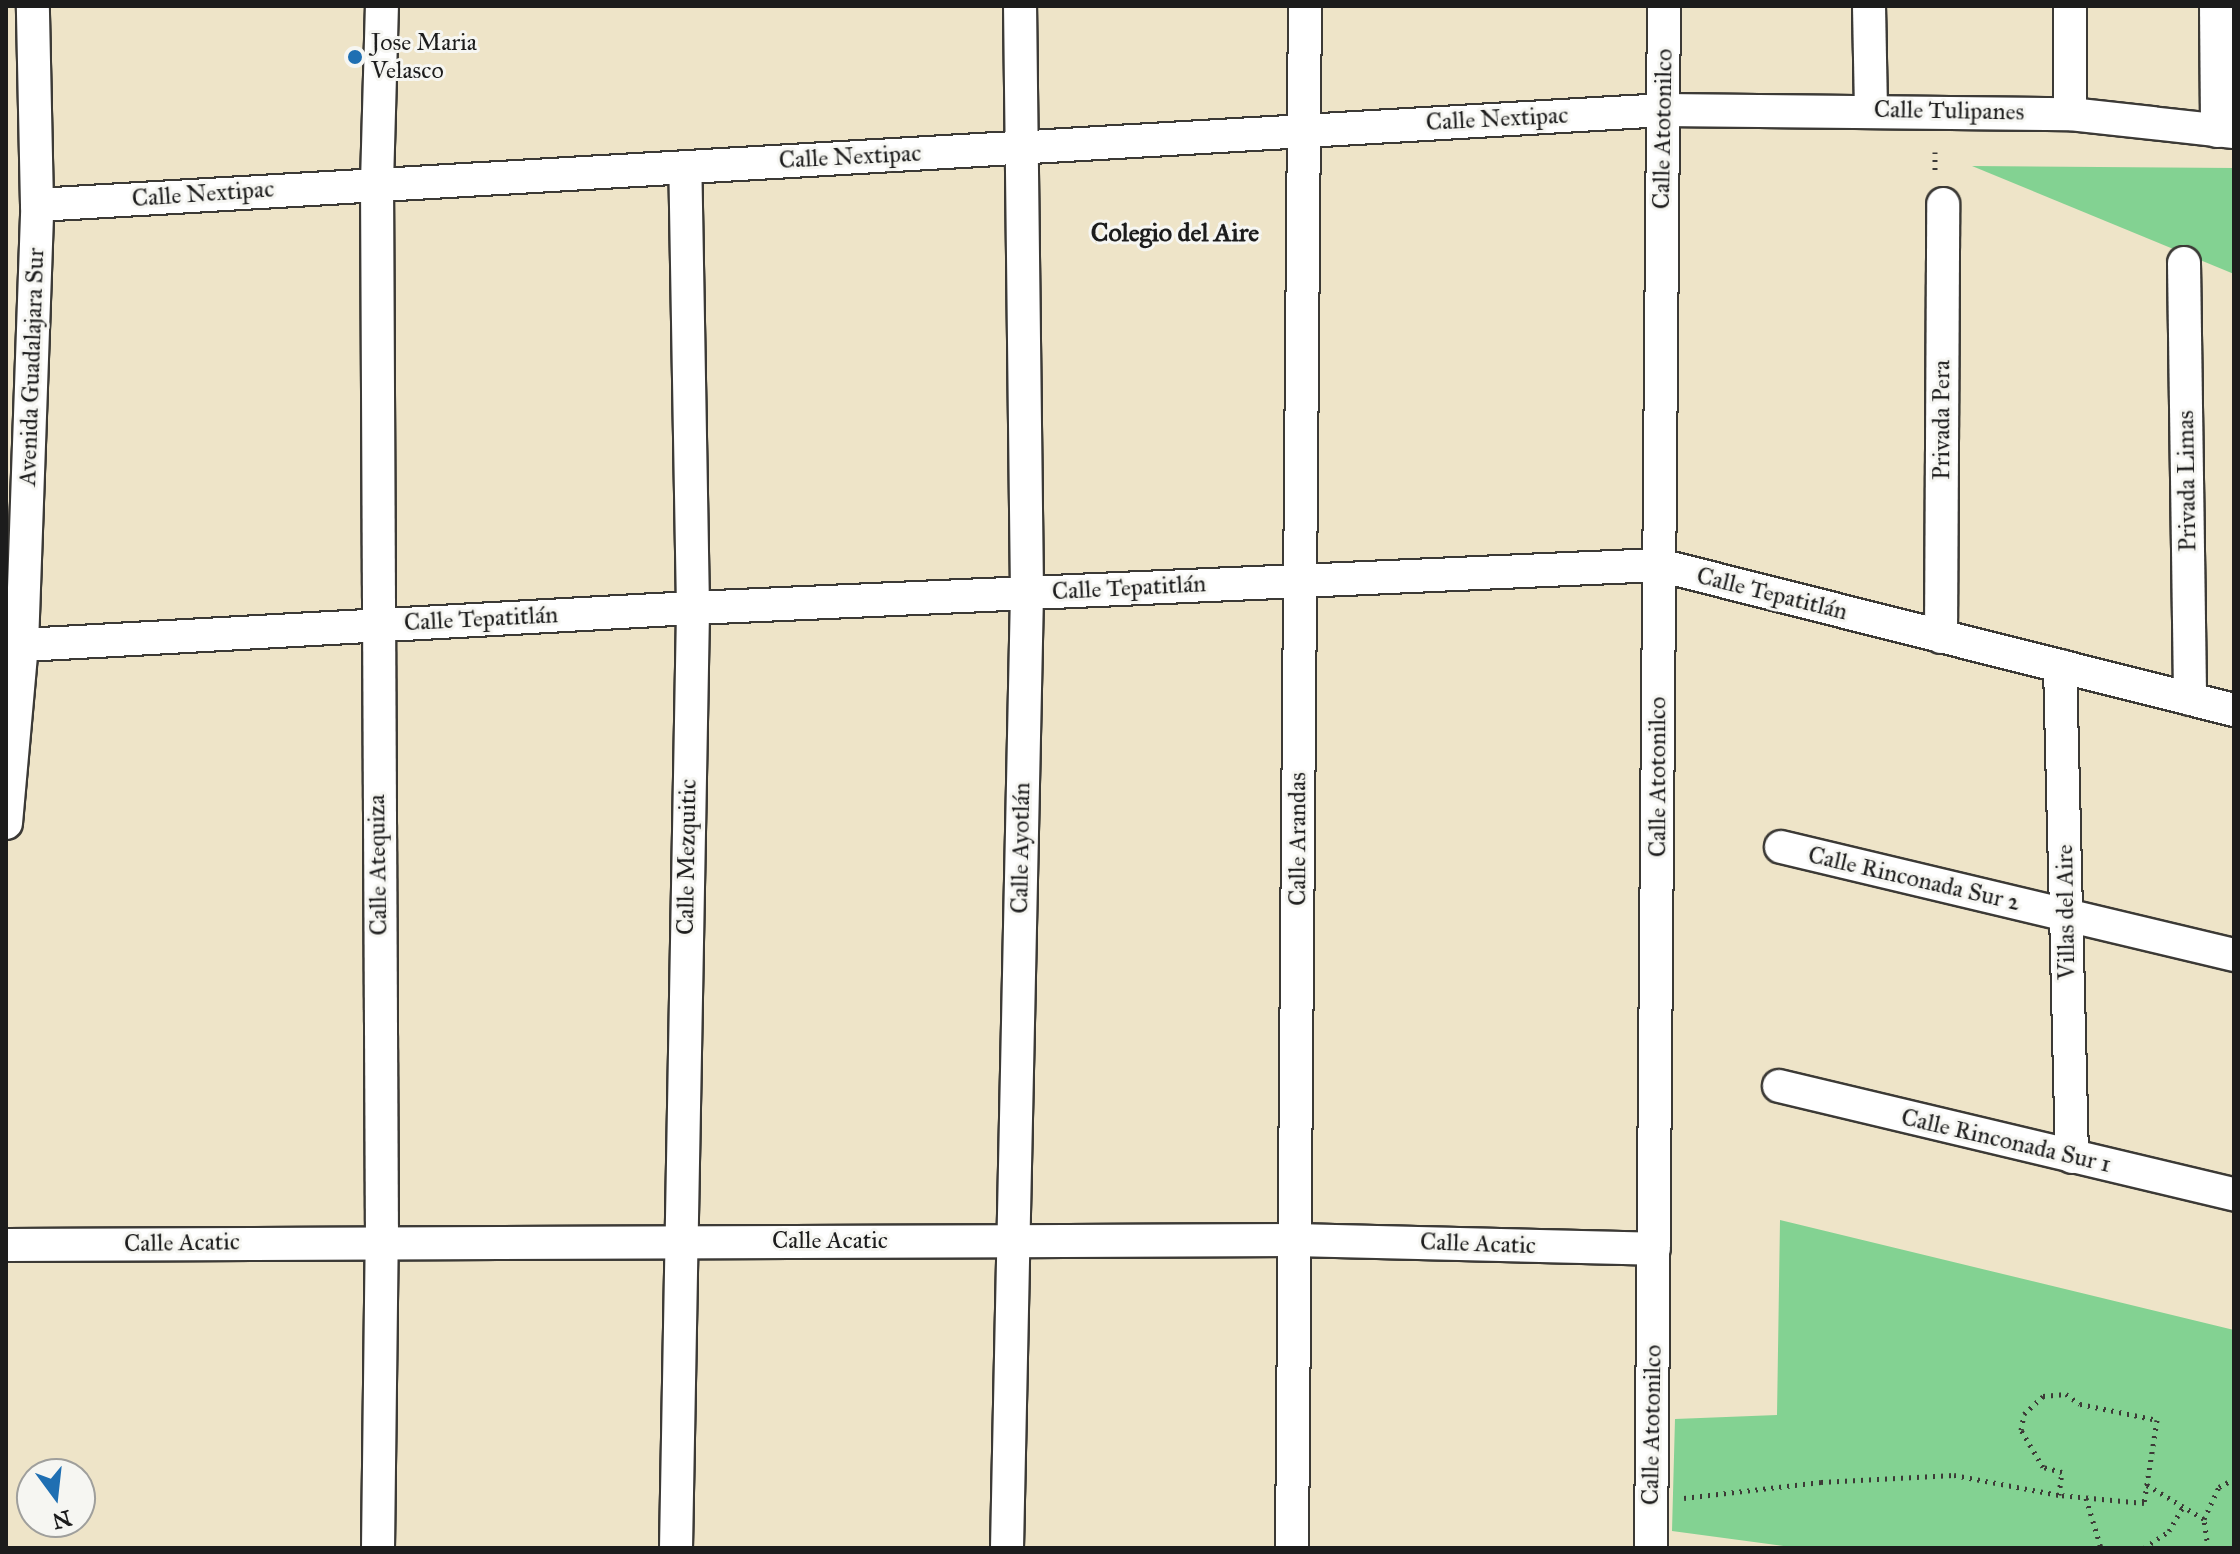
<!DOCTYPE html>
<html>
<head>
<meta charset="utf-8">
<style>
	body { margin:0 }
	#map { position:relative; width:2240px; height:1554px; overflow:hidden; background:#eee4c8; font-family:"IM FELL Great Primer",serif }
	div>[style] { position:absolute }
	[style*='--x'] { left:calc(var(--x)*1px); top:calc(var(--y)*1px); width:calc(var(--w)*1px); rotate:calc(var(--a)*1deg) }
	.green>* { inset:0; background:#83d292 }
	.path>* { height:5px; margin-top:-2.5px; transform-origin:0; background:repeating-linear-gradient(90deg,#3c3a36 0 2px,transparent 0 8px) }
	.roads { filter:drop-shadow(2px 0 #3c3a36) drop-shadow(-2px 0 #3c3a36) drop-shadow(0 2px #3c3a36) drop-shadow(0 -2px #3c3a36) }
	.minor>* { height:32px; margin:-16px; padding:0 16px; transform-origin:16px; border-radius:16px; background:#fff }
	.dots>* { width:22px; height:22px; translate:-50% -50%; box-sizing:border-box; border:4px solid #f6f6f2; border-radius:50% }
	span { translate:-50% -50%; white-space:nowrap; text-align:center; line-height:1.15; -webkit-text-stroke:6px #f6f6f2; paint-order:stroke }
	.poi-label { font-size:24px; color:#1c1c1c }
	.left { translate:0 -50%; text-align:left }
	.street-label { font-size:24px; color:#1c1c1c }
	.neighbourhood-label { font-size:26px; color:#1c1c1c; font-weight:700 }
	.frame { position:absolute; inset:0; border:8px solid #1c1c1c; pointer-events:none }
	.north { position:absolute; left:16px; top:1458px; width:80px; height:80px; box-sizing:border-box; background:#f6f6f2; border:2px solid #9f9f9c; border-radius:50%; rotate:165deg; font-size:22px; font-weight:700; line-height:32px; text-align:center; color:#1c1c1c }
	.north::after { content:''; display:block; margin:auto; width:28px; height:36px; background:#1f6fb2; clip-path:polygon(50% 0,100% 100%,50% 72%,0 100%) }
</style>
</head>
<body>
<div id="map">
	<div class="green">
		<i style="clip-path:polygon(1972px 166px,2234px 168px,2234px 274px)"></i>
		<i style="clip-path:polygon(1780px 1220px,2234px 1330px,2234px 1548px,1798px 1548px,1672px 1531px,1675px 1419px,1777px 1415px)"></i>
	</div>
	<div class="path">
		<i style="--x:1935;--y:152;--w:19;--a:90"></i>
		<i style="--x:2066;--y:1394;--w:17;--a:36"></i>
		<i style="--x:2080;--y:1404;--w:79;--a:11.7"></i>
		<i style="--x:2157;--y:1420;--w:84;--a:98.9"></i>
		<i style="--x:2144;--y:1503;--w:85;--a:-174.6"></i>
		<i style="--x:2059;--y:1495;--w:23;--a:-83"></i>
		<i style="--x:2062;--y:1472;--w:20;--a:-165"></i>
		<i style="--x:2043;--y:1467;--w:43;--a:-120.7"></i>
		<i style="--x:2021;--y:1430;--w:16;--a:-79"></i>
		<i style="--x:2024;--y:1414;--w:26;--a:-43"></i>
		<i style="--x:2043;--y:1396;--w:23;--a:-5"></i>
		<i style="--x:2147;--y:1485;--w:66;--a:30.8"></i>
		<i style="--x:1684;--y:1498;--w:138;--a:-6.7"></i>
		<i style="--x:1821;--y:1482;--w:133;--a:-3"></i>
		<i style="--x:1954;--y:1475;--w:107;--a:10.8"></i>
		<i style="--x:2086;--y:1498;--w:52;--a:73.3"></i>
		<i style="--x:2144;--y:1548;--w:30;--a:-34"></i>
		<i style="--x:2169;--y:1531;--w:28;--a:-60"></i>
		<i style="--x:2208;--y:1548;--w:29;--a:-98"></i>
		<i style="--x:2204;--y:1519;--w:35;--a:-65"></i>
		<i style="--x:2219;--y:1487;--w:17;--a:-28"></i>
	</div>
	<div class="roads">
		<div class="minor">
			<i style="--x:1869;--y:6;--w:103;--a:88.9"></i>
			<i style="--x:2070;--y:6;--w:108;--a:90"></i>
			<i style="--x:2216;--y:6;--w:125;--a:89.5"></i>
			<i style="--x:37;--y:205;--w:1629;--a:-3.34"></i>
			<i style="--x:1663;--y:110;--w:407;--a:0.6"></i>
			<i style="--x:2070;--y:114;--w:165;--a:6.3"></i>
			<i style="--x:2184;--y:263;--w:436;--a:89.2"></i>
			<i style="--x:1941;--y:637;--w:433;--a:-89.7"></i>
			<i style="--x:6;--y:646;--w:688;--a:-3.17"></i>
			<i style="--x:693;--y:608;--w:967;--a:-2.55"></i>
			<i style="--x:1659;--y:565;--w:593;--a:14.15"></i>
			<i style="--x:2060;--y:666;--w:491;--a:88.6"></i>
			<i style="--x:6;--y:823;--w:179;--a:-84.9"></i>
			<i style="--x:22;--y:645;--w:440;--a:-88"></i>
			<i style="--x:37;--y:205;--w:199;--a:-91.2"></i>
			<i style="--x:1781;--y:847;--w:466;--a:13.4"></i>
			<i style="--x:1779;--y:1086;--w:468;--a:13.4"></i>
			<i style="--x:6;--y:1245;--w:1288;--a:-0.22"></i>
			<i style="--x:1294;--y:1240;--w:360;--a:1.4"></i>
			<i style="--x:378;--y:1548;--w:307;--a:-89.3"></i>
			<i style="--x:382;--y:1241;--w:1058;--a:-90.27"></i>
			<i style="--x:377;--y:183;--w:177;--a:-88.4"></i>
			<i style="--x:676;--y:1548;--w:940;--a:-88.96"></i>
			<i style="--x:693;--y:608;--w:441;--a:-91"></i>
			<i style="--x:1007;--y:1548;--w:955;--a:-88.8"></i>
			<i style="--x:1027;--y:593;--w:587;--a:-90.68"></i>
			<i style="--x:1292;--y:1548;--w:1542;--a:-89.52"></i>
			<i style="--x:1651;--y:1548;--w:1542;--a:-89.52"></i>
		</div>
	</div>
	<div class="dots">
		<i style="left:355px;top:57px;background:#1f6fb2"></i>
	</div>
	<div class="poi-label">
		<span class="left" style="left:371px;top:57px">Jose Maria<br>Velasco</span>
	</div>
	<div class="street-label">
		<span style="left:1949px;top:111px;rotate:1deg">Calle Tulipanes</span>
		<span style="left:1497px;top:119px;rotate:-3deg">Calle Nextipac</span>
		<span style="left:1663px;top:129px;rotate:-89deg">Calle Atotonilco</span>
		<span style="left:850px;top:157px;rotate:-3deg">Calle Nextipac</span>
		<span style="left:203px;top:194px;rotate:-4deg">Calle Nextipac</span>
		<span style="left:32px;top:367px;rotate:-88deg">Avenida Guadalajara Sur</span>
		<span style="left:1942px;top:420px;rotate:-90deg">Privada Pera</span>
		<span style="left:2187px;top:481px;rotate:-91deg">Privada Limas</span>
		<span style="left:1129px;top:588px;rotate:-3deg">Calle Tepatitlán</span>
		<span style="left:1772px;top:594px;rotate:14deg">Calle Tepatitlán</span>
		<span style="left:481px;top:619px;rotate:-3deg">Calle Tepatitlán</span>
		<span style="left:1658px;top:777px;rotate:-90deg">Calle Atotonilco</span>
		<span style="left:1298px;top:839px;rotate:-90deg">Calle Arandas</span>
		<span style="left:1021px;top:848px;rotate:-89deg">Calle Ayotlán</span>
		<span style="left:687px;top:857px;rotate:-89deg">Calle Mezquitic</span>
		<span style="left:378px;top:865px;rotate:-91deg">Calle Atequiza</span>
		<span style="left:1914px;top:879px;rotate:13deg">Calle Rinconada Sur 2</span>
		<span style="left:2066px;top:912px;rotate:-91deg">Villas del Aire</span>
		<span style="left:2006px;top:1141px;rotate:13deg">Calle Rinconada Sur 1</span>
		<span style="left:830px;top:1241px">Calle Acatic</span>
		<span style="left:182px;top:1243px;rotate:-1deg">Calle Acatic</span>
		<span style="left:1478px;top:1244px;rotate:2deg">Calle Acatic</span>
		<span style="left:1652px;top:1425px;rotate:-89deg">Calle Atotonilco</span>
	</div>
	<div class="neighbourhood-label">
		<span style="left:1175px;top:233px">Colegio del Aire</span>
	</div>
	<div class="frame"></div>
	<div class="north">N</div>
</div>
</body>
</html>
